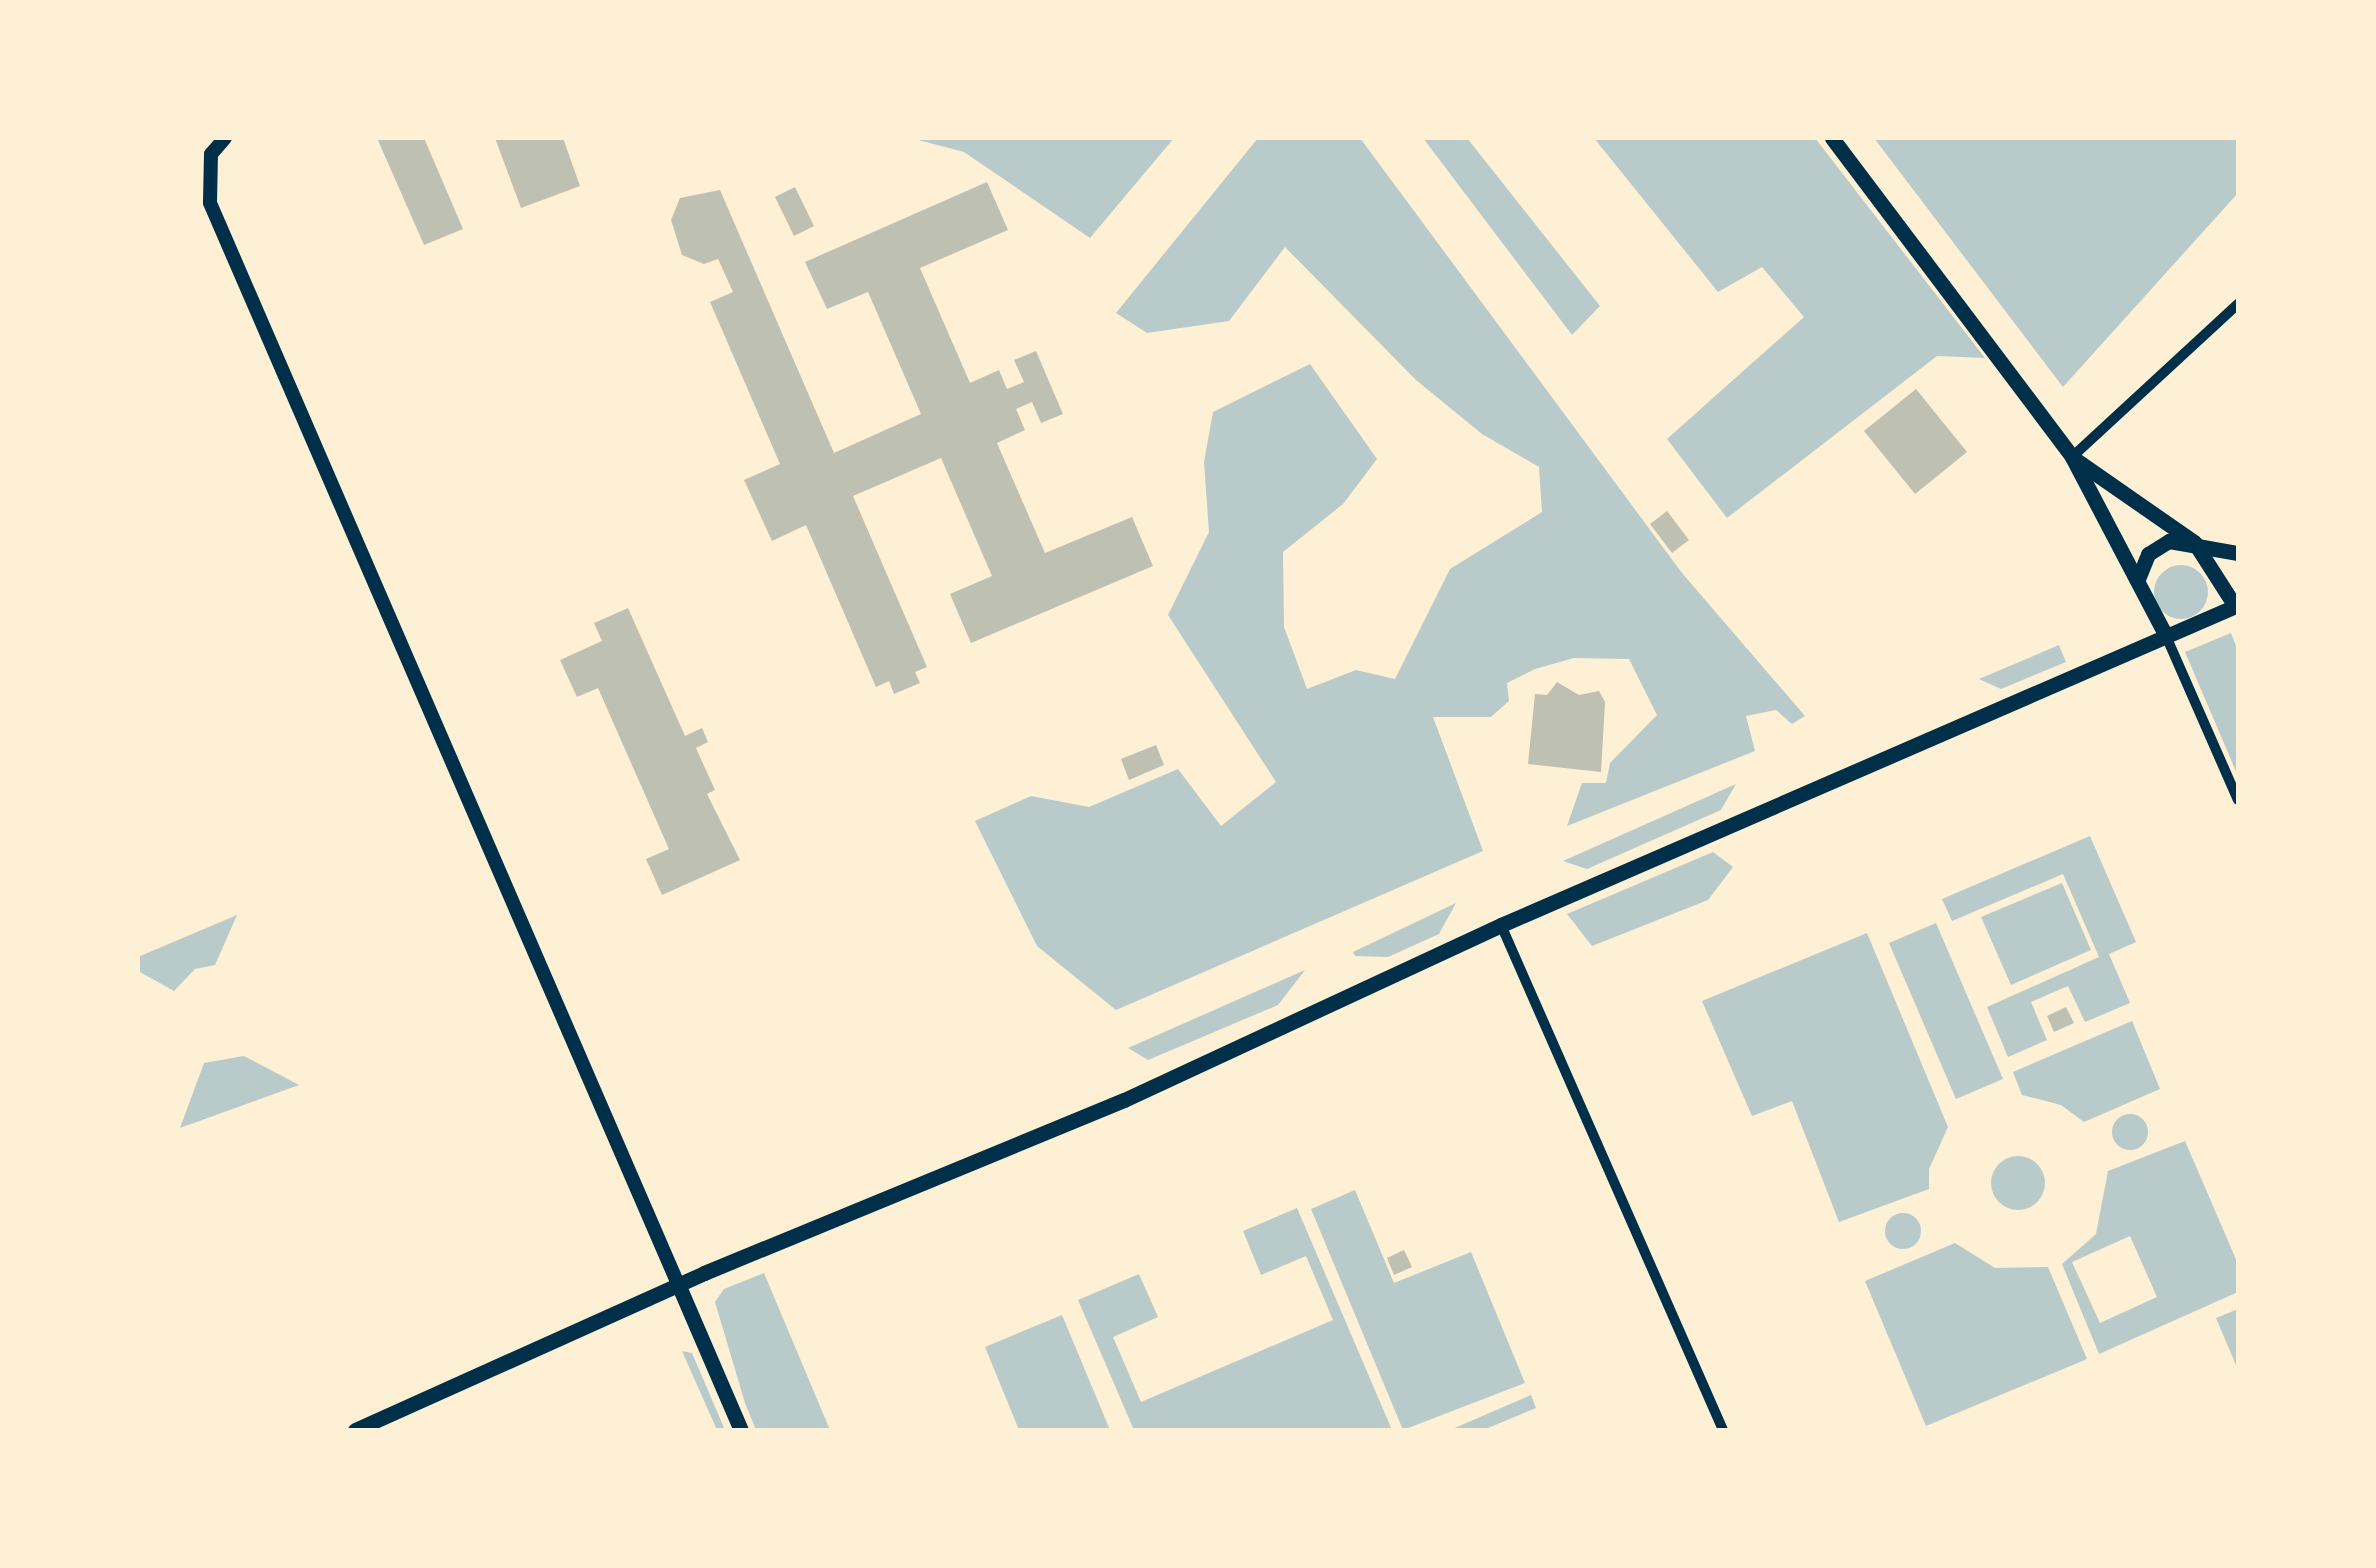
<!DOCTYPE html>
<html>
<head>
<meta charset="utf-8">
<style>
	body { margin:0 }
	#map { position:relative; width:2376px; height:1568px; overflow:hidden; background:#fdf0d5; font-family:"Work Sans",sans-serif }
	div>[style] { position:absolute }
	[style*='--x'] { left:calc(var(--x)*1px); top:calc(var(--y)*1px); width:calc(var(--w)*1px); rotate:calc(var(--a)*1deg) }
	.green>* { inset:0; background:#b9caca }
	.round { border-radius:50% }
	.building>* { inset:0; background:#bec0b2 }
	.minor>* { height:10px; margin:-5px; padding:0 5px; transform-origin:5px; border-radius:5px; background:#003049 }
	.tertiary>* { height:14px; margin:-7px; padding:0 7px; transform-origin:7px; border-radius:7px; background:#003049 }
	.secondary>* { height:15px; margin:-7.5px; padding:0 7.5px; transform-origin:7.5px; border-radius:7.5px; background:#003049 }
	span { translate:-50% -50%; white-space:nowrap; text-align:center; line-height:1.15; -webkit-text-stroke:10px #fdf0d5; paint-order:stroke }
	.frame { position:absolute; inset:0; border:140px solid #fdf0d5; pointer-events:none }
</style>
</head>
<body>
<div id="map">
	<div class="green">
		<i style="clip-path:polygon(911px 138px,1174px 138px,1090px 238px,964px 152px)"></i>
		<i style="clip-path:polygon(1258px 138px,1360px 138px,1682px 573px,1805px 716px,1792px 724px,1776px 710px,1746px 716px,1755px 751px,1567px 826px,1582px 783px,1606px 783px,1610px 763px,1657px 715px,1629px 659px,1574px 658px,1535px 669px,1507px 683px,1509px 701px,1491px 717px,1433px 717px,1483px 851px,1116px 1010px,1037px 946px,975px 821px,1031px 796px,1089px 807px,1178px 769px,1221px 826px,1276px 782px,1168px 615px,1209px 532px,1204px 462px,1213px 412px,1310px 364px,1377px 459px,1343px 504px,1283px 552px,1284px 627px,1307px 689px,1356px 670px,1395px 679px,1450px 569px,1542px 512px,1539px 467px,1482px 434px,1416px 380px,1285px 247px,1229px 321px,1147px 333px,1116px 313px)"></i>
		<i style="clip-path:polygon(1423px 138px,1467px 138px,1600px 306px,1572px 335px)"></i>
		<i style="clip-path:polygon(1594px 138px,1815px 138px,1985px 358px,1937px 356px,1727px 518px,1667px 439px,1804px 317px,1762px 267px,1718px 292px)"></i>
		<i style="clip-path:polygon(1874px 138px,2238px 138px,2238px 193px,2063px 387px)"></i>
		<i class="round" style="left:2154px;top:565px;width:54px;height:54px"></i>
		<i style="clip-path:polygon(2231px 633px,2238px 651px,2238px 776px,2185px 652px)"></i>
		<i style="clip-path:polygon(2059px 645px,2066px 662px,2001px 689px,1979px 679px)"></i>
		<i style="clip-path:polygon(1736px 784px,1721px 810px,1587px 869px,1563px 861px)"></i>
		<i style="clip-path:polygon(2090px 836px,2136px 942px,2109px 954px,2130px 1003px,2085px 1022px,2068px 986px,2031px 1002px,2047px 1040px,2008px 1057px,1987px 1007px,2099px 957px,2063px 874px,1952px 921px,1942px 899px)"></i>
		<i style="clip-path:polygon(1713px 852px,1733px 867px,1708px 900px,1592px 946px,1567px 914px)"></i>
		<i style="clip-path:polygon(2062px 883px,2091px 950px,2011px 985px,1981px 917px)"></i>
		<i style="clip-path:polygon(1456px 903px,1439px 934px,1388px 957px,1355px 956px,1353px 952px)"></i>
		<i style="clip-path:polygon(237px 915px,215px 965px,195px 969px,174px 991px,138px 971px,138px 957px)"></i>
		<i style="clip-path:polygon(1936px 923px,2003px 1079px,1956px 1099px,1889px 943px)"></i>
		<i style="clip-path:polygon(1867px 933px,1948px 1127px,1929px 1169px,1929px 1189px,1839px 1222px,1792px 1101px,1752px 1116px,1702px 1001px)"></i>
		<i style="clip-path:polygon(1305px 970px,1278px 1005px,1148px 1060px,1128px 1048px)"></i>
		<i style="clip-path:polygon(2132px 1021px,2160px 1089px,2084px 1122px,2061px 1105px,2022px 1095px,2013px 1072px)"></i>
		<i style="clip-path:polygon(244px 1056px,299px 1085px,180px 1128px,204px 1063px)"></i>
		<i class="round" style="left:2112px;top:1114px;width:36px;height:36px"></i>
		<i style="clip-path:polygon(evenodd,2185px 1141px,2238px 1264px,2238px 1292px,2099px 1354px,2062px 1264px,2096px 1234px,2108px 1171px,2185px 1141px,2130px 1236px,2157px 1297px,2100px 1323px,2072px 1262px,2130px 1236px)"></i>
		<i class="round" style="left:1991px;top:1156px;width:54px;height:54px"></i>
		<i style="clip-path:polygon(1355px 1190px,1394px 1283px,1471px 1252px,1525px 1383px,1403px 1430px,1311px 1209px)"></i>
		<i style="clip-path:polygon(1297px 1208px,1392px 1430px,1134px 1430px,1078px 1300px,1139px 1274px,1158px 1317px,1113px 1337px,1141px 1402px,1333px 1320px,1306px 1256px,1261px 1275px,1243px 1231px)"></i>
		<i class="round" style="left:1885px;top:1213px;width:36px;height:36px"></i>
		<i style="clip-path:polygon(1955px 1243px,1995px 1268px,2048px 1267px,2087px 1359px,1926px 1426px,1865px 1281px)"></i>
		<i style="clip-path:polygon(764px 1273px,830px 1430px,756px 1430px,745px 1403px,715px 1302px,724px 1289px)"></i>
		<i style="clip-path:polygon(2238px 1309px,2238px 1370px,2216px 1318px)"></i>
		<i style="clip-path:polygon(1062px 1315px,1110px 1430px,1019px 1430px,985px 1347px)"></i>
		<i style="clip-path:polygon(682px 1351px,692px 1353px,725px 1430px,717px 1430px)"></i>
		<i style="clip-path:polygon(1531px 1395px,1536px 1408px,1483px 1430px,1450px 1430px)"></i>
	</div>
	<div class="building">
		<i style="clip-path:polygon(377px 138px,424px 138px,463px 229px,424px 245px)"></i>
		<i style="clip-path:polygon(495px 138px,563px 138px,580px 186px,521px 208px)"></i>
		<i style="clip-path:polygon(987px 182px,1008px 230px,920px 268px,970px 383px,999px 370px,1007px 389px,1024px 382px,1014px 360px,1036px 351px,1063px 414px,1041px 423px,1032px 402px,1016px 409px,1025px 430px,997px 443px,1045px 553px,1132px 517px,1153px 566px,971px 643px,950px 594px,992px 576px,941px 458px,853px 496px,927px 667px,915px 672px,920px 683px,894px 694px,889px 681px,876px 687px,806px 525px,772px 541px,744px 480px,780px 464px,710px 302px,733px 292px,718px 259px,704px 264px,682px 255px,671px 220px,680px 198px,720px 190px,834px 453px,921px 414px,868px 292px,827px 309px,805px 262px)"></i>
		<i style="clip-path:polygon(795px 187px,814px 226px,794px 236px,775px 197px)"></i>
		<i style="clip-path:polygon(1916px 389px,1967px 452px,1915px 494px,1864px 431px)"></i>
		<i style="clip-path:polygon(1667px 511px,1689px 540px,1672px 553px,1650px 524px)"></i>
		<i style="clip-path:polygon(628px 608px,685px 736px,702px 728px,708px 742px,696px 748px,715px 790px,707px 794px,740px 860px,662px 895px,646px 859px,669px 849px,598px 688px,577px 697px,560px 660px,602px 641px,594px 623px)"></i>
		<i style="clip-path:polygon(1557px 682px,1579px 695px,1599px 691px,1605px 702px,1601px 772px,1528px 764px,1535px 694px,1547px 695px)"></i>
		<i style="clip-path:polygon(1156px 745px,1164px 765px,1129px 780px,1121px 759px)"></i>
		<i style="clip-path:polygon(2066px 1007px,2074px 1023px,2054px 1032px,2047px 1016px)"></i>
		<i style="clip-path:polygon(1404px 1250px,1412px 1267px,1394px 1275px,1387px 1258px)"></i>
	</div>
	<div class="minor">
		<i style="--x:2072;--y:457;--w:226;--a:-42.7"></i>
		<i style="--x:2166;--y:636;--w:179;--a:66.3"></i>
		<i style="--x:1501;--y:925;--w:552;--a:66.27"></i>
	</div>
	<div class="tertiary">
		<i style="--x:225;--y:138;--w:21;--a:131"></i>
		<i style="--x:211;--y:154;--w:49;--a:91.2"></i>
		<i style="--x:210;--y:203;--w:1178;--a:66.59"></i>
	</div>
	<div class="secondary">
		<i style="--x:1832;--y:138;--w:399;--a:53"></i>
		<i style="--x:2072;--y:457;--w:202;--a:62.3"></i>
		<i style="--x:2076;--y:460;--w:144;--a:34.8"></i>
		<i style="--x:2194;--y:542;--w:76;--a:57.4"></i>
		<i style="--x:2138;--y:579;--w:27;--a:-68"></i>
		<i style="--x:2148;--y:554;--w:25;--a:-32"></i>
		<i style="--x:2169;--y:541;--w:70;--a:9.9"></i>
		<i style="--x:678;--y:1284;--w:159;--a:66.7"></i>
		<i style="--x:355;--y:1430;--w:383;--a:-24.2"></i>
		<i style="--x:704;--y:1273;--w:454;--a:-22.4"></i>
		<i style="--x:1124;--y:1100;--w:416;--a:-24.9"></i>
		<i style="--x:1501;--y:925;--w:803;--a:-23.47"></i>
	</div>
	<div class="frame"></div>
</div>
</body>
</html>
